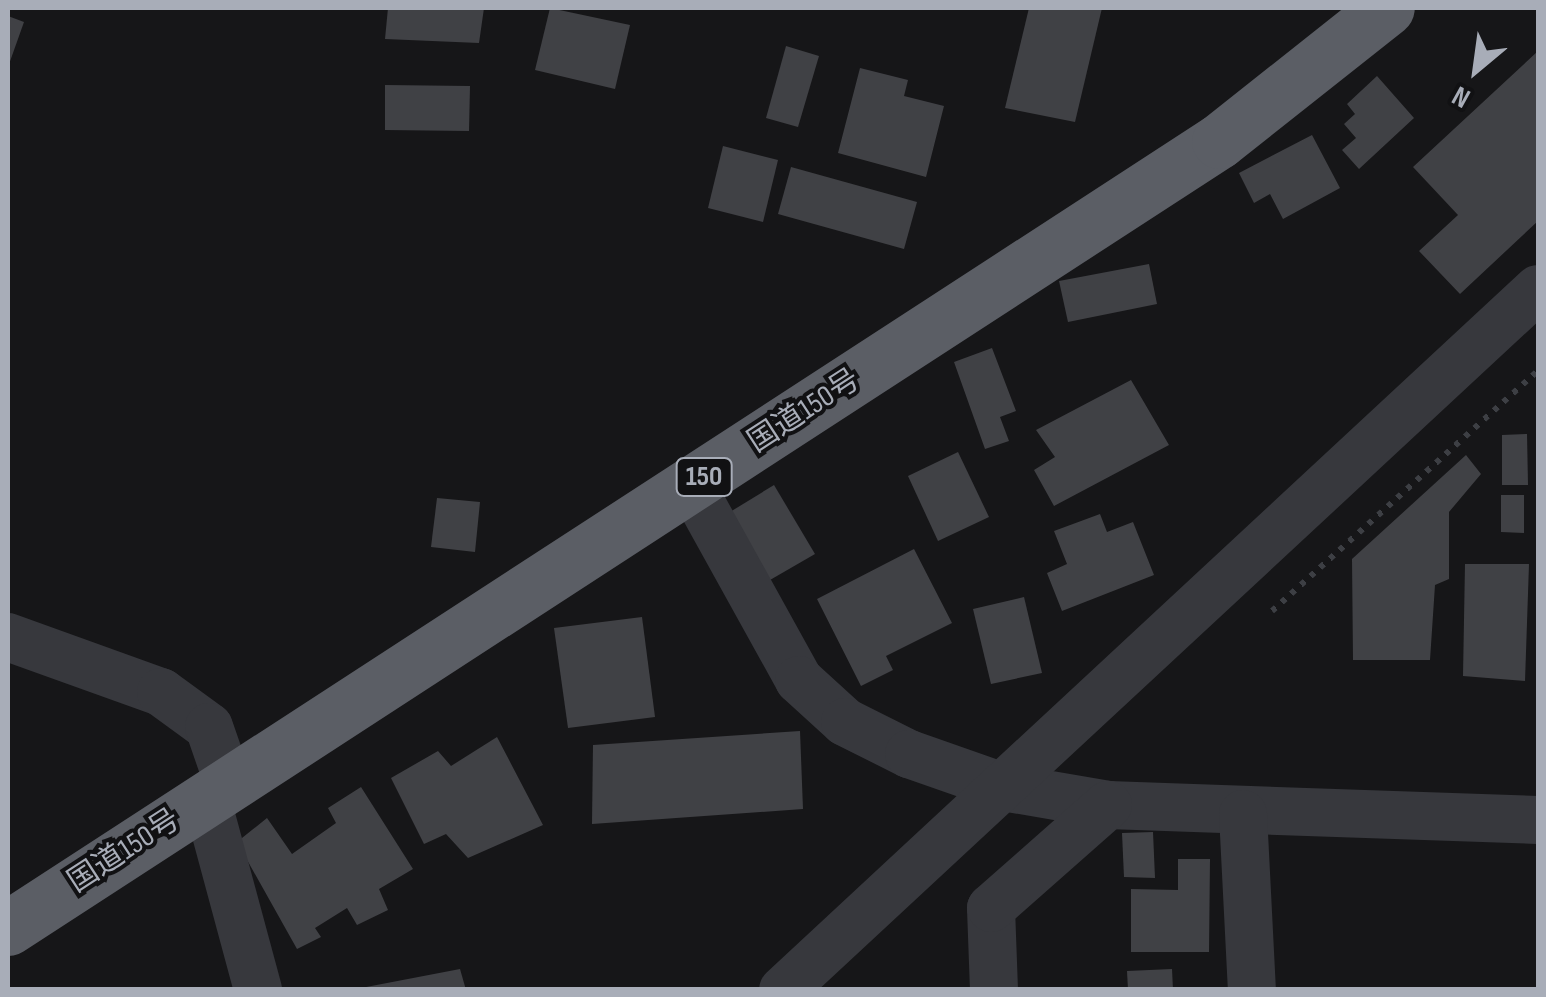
<!DOCTYPE html>
<html>
<head>
<meta charset="utf-8">
<style>
	body { margin:0 }
	#map { position:relative; width:1546px; height:997px; overflow:hidden; background:#161618; font-family:"Sofia Sans Condensed","Noto Sans JP",sans-serif }
	div>[style] { position:absolute }
	[style*='--x'] { left:calc(var(--x)*1px); top:calc(var(--y)*1px); width:calc(var(--w)*1px); rotate:calc(var(--a)*1deg) }
	.building>* { inset:0; background:#404145 }
	.path>* { height:6px; margin-top:-3px; transform-origin:0; background:repeating-linear-gradient(90deg,#3d3f44 0 5px,transparent 0 13px) }
	.minor>* { height:48px; margin:-24px; padding:0 24px; transform-origin:24px; border-radius:24px; background:#37383d }
	.trunk>* { height:55px; margin:-27.5px; padding:0 27.5px; transform-origin:27.5px; border-radius:27.5px; background:#5b5e65 }
	span { translate:-50% -50%; white-space:nowrap; text-align:center; line-height:1.15; -webkit-text-stroke:8px #111113; paint-order:stroke }
	.shield-label span { padding:2px 8px; background:#111113; border:2px solid; border-radius:8px; -webkit-text-stroke-width:0 }
	.shield-label { font-size:28px; color:#a8adb8; font-weight:700 }
	.street-label { font-size:30px; color:#a8adb8 }
	.frame { position:absolute; inset:0; border:10px solid #a8adb8; pointer-events:none }
	.north { position:absolute; left:1426px; top:20px; width:100px; height:100px; -webkit-text-stroke:8px #111113; paint-order:stroke; rotate:209deg; font-size:28px; font-weight:700; line-height:40px; text-align:center; color:#a8adb8 }
	.north::after { content:''; display:block; margin:auto; width:35px; height:45px; background:#a8adb8; clip-path:polygon(50% 0,100% 100%,50% 72%,0 100%) }
</style>
</head>
<body>
<div id="map">
	<div class="building">
		<i style="clip-path:polygon(388px 8px,484px 8px,479px 43px,385px 39px)"></i>
		<i style="clip-path:polygon(550px 8px,630px 25px,615px 89px,535px 70px)"></i>
		<i style="clip-path:polygon(1029px 8px,1102px 8px,1075px 122px,1005px 108px)"></i>
		<i style="clip-path:polygon(8px 16px,24px 22px,8px 67px)"></i>
		<i style="clip-path:polygon(786px 46px,819px 56px,798px 127px,766px 118px)"></i>
		<i style="clip-path:polygon(1538px 51px,1538px 221px,1460px 294px,1419px 251px,1458px 215px,1413px 167px)"></i>
		<i style="clip-path:polygon(860px 68px,908px 80px,904px 96px,944px 106px,926px 177px,838px 153px)"></i>
		<i style="clip-path:polygon(1377px 76px,1414px 118px,1359px 169px,1342px 150px,1356px 138px,1344px 124px,1355px 114px,1347px 104px)"></i>
		<i style="clip-path:polygon(385px 85px,470px 86px,469px 131px,385px 130px)"></i>
		<i style="clip-path:polygon(1312px 135px,1340px 188px,1283px 219px,1270px 194px,1254px 203px,1239px 173px)"></i>
		<i style="clip-path:polygon(723px 146px,778px 160px,763px 222px,708px 208px)"></i>
		<i style="clip-path:polygon(791px 167px,917px 202px,904px 249px,778px 214px)"></i>
		<i style="clip-path:polygon(1149px 264px,1157px 304px,1068px 322px,1059px 281px)"></i>
		<i style="clip-path:polygon(992px 348px,1016px 411px,1000px 417px,1009px 441px,985px 449px,954px 362px)"></i>
		<i style="clip-path:polygon(1131px 380px,1169px 445px,1054px 506px,1034px 470px,1055px 457px,1036px 430px)"></i>
		<i style="clip-path:polygon(1527px 434px,1528px 485px,1502px 485px,1502px 435px)"></i>
		<i style="clip-path:polygon(958px 452px,989px 517px,938px 541px,908px 476px)"></i>
		<i style="clip-path:polygon(1466px 455px,1481px 474px,1449px 512px,1449px 579px,1435px 585px,1430px 660px,1353px 660px,1352px 559px)"></i>
		<i style="clip-path:polygon(774px 485px,815px 554px,770px 580px,730px 512px)"></i>
		<i style="clip-path:polygon(1501px 495px,1524px 495px,1524px 533px,1501px 532px)"></i>
		<i style="clip-path:polygon(437px 498px,480px 502px,475px 552px,431px 547px)"></i>
		<i style="clip-path:polygon(1100px 514px,1107px 532px,1133px 522px,1154px 575px,1062px 611px,1047px 573px,1067px 564px,1054px 531px)"></i>
		<i style="clip-path:polygon(914px 549px,952px 623px,886px 656px,893px 670px,861px 686px,817px 599px)"></i>
		<i style="clip-path:polygon(1465px 564px,1529px 564px,1525px 681px,1463px 676px)"></i>
		<i style="clip-path:polygon(1024px 597px,1042px 673px,991px 684px,973px 609px)"></i>
		<i style="clip-path:polygon(642px 617px,655px 717px,568px 728px,554px 628px)"></i>
		<i style="clip-path:polygon(800px 731px,803px 809px,592px 824px,593px 745px)"></i>
		<i style="clip-path:polygon(497px 737px,543px 825px,468px 858px,446px 834px,424px 844px,391px 778px,438px 751px,451px 766px)"></i>
		<i style="clip-path:polygon(361px 787px,413px 869px,379px 889px,388px 910px,357px 925px,347px 908px,315px 928px,321px 937px,297px 949px,237px 842px,267px 818px,292px 854px,336px 823px,328px 808px)"></i>
		<i style="clip-path:polygon(1153px 832px,1155px 878px,1124px 877px,1122px 833px)"></i>
		<i style="clip-path:polygon(1178px 859px,1210px 859px,1209px 952px,1131px 952px,1131px 889px,1178px 890px)"></i>
		<i style="clip-path:polygon(460px 969px,466px 990px,361px 990px,361px 988px)"></i>
		<i style="clip-path:polygon(1172px 969px,1173px 990px,1128px 990px,1127px 971px)"></i>
	</div>
	<div class="path">
		<i style="--x:1272;--y:611;--w:358;--a:-42.1"></i>
	</div>
	<div class="minor">
		<i style="--x:691;--y:485;--w:223;--a:61"></i>
		<i style="--x:799;--y:680;--w:62;--a:42.4"></i>
		<i style="--x:845;--y:722;--w:72;--a:26.6"></i>
		<i style="--x:909;--y:754;--w:100;--a:19.3"></i>
		<i style="--x:1003;--y:787;--w:107;--a:9.7"></i>
		<i style="--x:1108;--y:805;--w:430;--a:2"></i>
		<i style="--x:8;--y:637;--w:163;--a:19.8"></i>
		<i style="--x:161;--y:692;--w:59;--a:36.1"></i>
		<i style="--x:209;--y:727;--w:58;--a:70.9"></i>
		<i style="--x:206;--y:797;--w:200;--a:74.9"></i>
		<i style="--x:1243;--y:814;--w:176;--a:87.1"></i>
		<i style="--x:783;--y:990;--w:1030;--a:-42.88"></i>
		<i style="--x:994;--y:990;--w:82;--a:-92.1"></i>
		<i style="--x:991;--y:908;--w:156;--a:-41.4"></i>
	</div>
	<div class="trunk">
		<i style="--x:8;--y:928;--w:1444;--a:-33.02"></i>
		<i style="--x:1219;--y:141;--w:214;--a:-38.4"></i>
	</div>
	<div class="shield-label">
		<span style="left:704px;top:477px">150</span>
	</div>
	<div class="street-label">
		<span style="left:804px;top:411px;rotate:-33deg">国道150号</span>
		<span style="left:124px;top:851px;rotate:-33deg">国道150号</span>
	</div>
	<div class="frame"></div>
	<div class="north">N</div>
</div>
</body>
</html>
